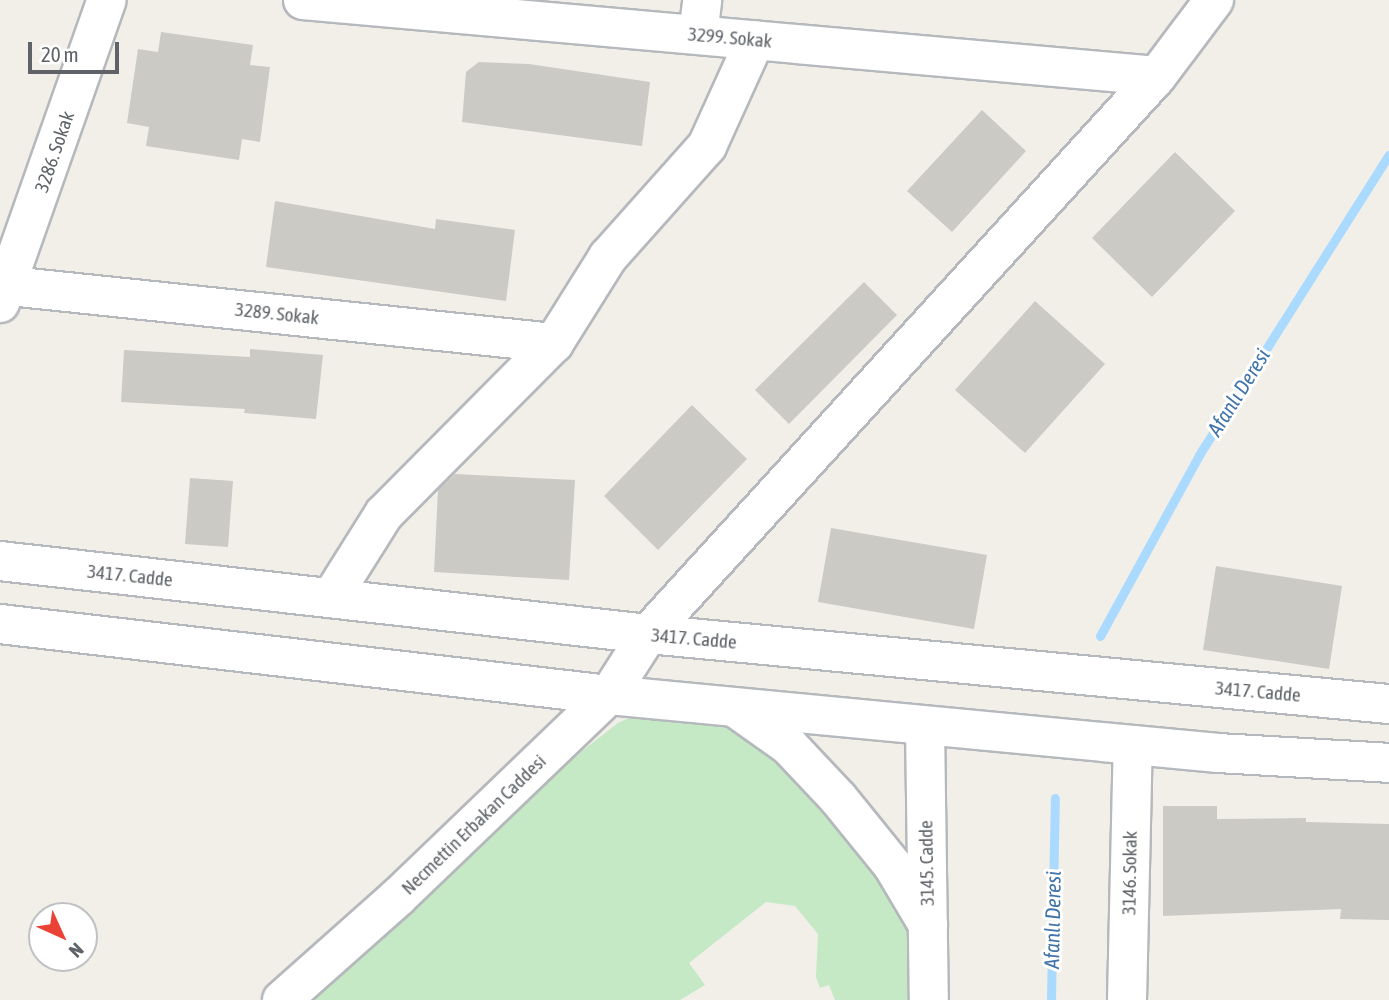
<!DOCTYPE html>
<html>
<head>
<meta charset="utf-8">
<style>
	body { margin:0 }
	#map { position:relative; width:1389px; height:1000px; overflow:hidden; background:#f1efe8; font-family:"Asap Condensed",sans-serif }
	div>[style] { position:absolute }
	[style*='--x'] { left:calc(var(--x)*1px); top:calc(var(--y)*1px); width:calc(var(--w)*1px); rotate:calc(var(--a)*1deg) }
	.green>* { inset:0; background:#c5e8c5 }
	.stream>* { height:9px; margin:-4.5px; padding:0 4.5px; transform-origin:4.5px; border-radius:4.5px; background:#aadaff }
	.building>* { inset:0; background:#cccac5 }
	.roads { filter:drop-shadow(2px 0 #b5b8bc) drop-shadow(-2px 0 #b5b8bc) drop-shadow(0 2px #b5b8bc) drop-shadow(0 -2px #b5b8bc) }
	.minor>* { height:38px; margin:-19px; padding:0 19px; transform-origin:19px; border-radius:19px; background:#fff }
	span { translate:-50% -50%; white-space:nowrap; text-align:center; line-height:1.15; -webkit-text-stroke:6px #fff; paint-order:stroke }
	.street-label { font-size:19px; color:#5f6368 }
	.water-label { font-size:21px; color:#4174aa; font-style:italic }
	.north { position:absolute; left:28px; top:902px; width:70px; height:70px; box-sizing:border-box; background:#fff; border:2px solid #bfc1c3; border-radius:50%; rotate:135deg; font-size:19px; font-weight:700; line-height:28px; text-align:center; color:#5f6368 }
	.north::after { content:''; display:block; margin:auto; width:24px; height:32px; background:#ea4335; clip-path:polygon(50% 0,100% 100%,50% 72%,0 100%) }
	.scale { position:absolute; left:28px; top:42px; width:91px; height:32px; box-sizing:border-box; border:4px solid #5f6368; border-top:0; padding-left:9px; font-size:21px; line-height:24px; white-space:nowrap; color:#5f6368; -webkit-text-stroke:5px #fff; paint-order:stroke }
</style>
</head>
<body>
<div id="map">
	<div class="green">
		<i style="clip-path:polygon(652px 707px,730px 714px,786px 753px,910px 913px,910px 1000px,835px 1000px,829px 985px,820px 988px,816px 977px,818px 934px,795px 906px,766px 902px,689px 963px,705px 985px,680px 1000px,308px 1000px,375px 944px,551px 775px,618px 723px)"></i>
	</div>
	<div class="stream">
		<i style="--x:1100;--y:636;--w:206;--a:-61.3"></i>
		<i style="--x:1199;--y:455;--w:355;--a:-57.7"></i>
		<i style="--x:1051;--y:1000;--w:202;--a:-88.9"></i>
	</div>
	<div class="building">
		<i style="clip-path:polygon(161px 32px,253px 45px,250px 65px,270px 67px,260px 142px,242px 139px,239px 160px,146px 146px,149px 127px,127px 123px,138px 49px,158px 52px)"></i>
		<i style="clip-path:polygon(479px 62px,529px 64px,650px 82px,642px 146px,462px 122px,466px 72px)"></i>
		<i style="clip-path:polygon(982px 110px,1026px 151px,952px 232px,907px 191px)"></i>
		<i style="clip-path:polygon(1175px 152px,1235px 211px,1152px 297px,1092px 238px)"></i>
		<i style="clip-path:polygon(275px 201px,435px 229px,436px 219px,515px 230px,506px 301px,266px 267px)"></i>
		<i style="clip-path:polygon(864px 282px,897px 315px,789px 424px,755px 390px)"></i>
		<i style="clip-path:polygon(1035px 301px,1105px 364px,1025px 453px,955px 390px)"></i>
		<i style="clip-path:polygon(250px 349px,323px 355px,316px 419px,244px 413px,245px 409px,121px 402px,124px 350px,250px 357px)"></i>
		<i style="clip-path:polygon(692px 405px,747px 459px,658px 550px,604px 496px)"></i>
		<i style="clip-path:polygon(455px 474px,575px 480px,569px 580px,434px 572px,438px 490px)"></i>
		<i style="clip-path:polygon(190px 478px,233px 481px,228px 547px,185px 544px)"></i>
		<i style="clip-path:polygon(831px 528px,987px 555px,974px 629px,818px 602px)"></i>
		<i style="clip-path:polygon(1216px 566px,1342px 586px,1329px 669px,1203px 650px)"></i>
		<i style="clip-path:polygon(1163px 806px,1217px 806px,1217px 819px,1306px 818px,1306px 822px,1389px 824px,1389px 920px,1340px 919px,1341px 909px,1163px 916px)"></i>
	</div>
	<div class="roads">
		<div class="minor">
			<i style="--x:303;--y:0;--w:857;--a:5.09"></i>
			<i style="--x:698;--y:35;--w:35;--a:-83"></i>
			<i style="--x:0;--y:285;--w:557;--a:5.98"></i>
			<i style="--x:0;--y:303;--w:321;--a:-70.6"></i>
			<i style="--x:0;--y:561;--w:652;--a:6.43"></i>
			<i style="--x:648;--y:634;--w:744;--a:5.4"></i>
			<i style="--x:331;--y:598;--w:99;--a:-57.8"></i>
			<i style="--x:384;--y:514;--w:241;--a:-45.2"></i>
			<i style="--x:554;--y:343;--w:102;--a:-57.9"></i>
			<i style="--x:608;--y:257;--w:149;--a:-48.3"></i>
			<i style="--x:707;--y:146;--w:116;--a:-65.6"></i>
			<i style="--x:0;--y:624;--w:613;--a:6.65"></i>
			<i style="--x:609;--y:695;--w:612;--a:5.44"></i>
			<i style="--x:1218;--y:753;--w:171;--a:3.3"></i>
			<i style="--x:737;--y:709;--w:64;--a:35.4"></i>
			<i style="--x:789;--y:746;--w:71;--a:46.7"></i>
			<i style="--x:838;--y:798;--w:87;--a:51"></i>
			<i style="--x:893;--y:866;--w:69;--a:59.3"></i>
			<i style="--x:925;--y:726;--w:274;--a:89.2"></i>
			<i style="--x:282;--y:1000;--w:155;--a:-41.6"></i>
			<i style="--x:398;--y:897;--w:292;--a:-43.8"></i>
			<i style="--x:609;--y:695;--w:72;--a:-57.4"></i>
			<i style="--x:648;--y:634;--w:755;--a:-47.63"></i>
			<i style="--x:1157;--y:76;--w:95;--a:-53.1"></i>
			<i style="--x:1127;--y:1000;--w:255;--a:-88.7"></i>
		</div>
	</div>
	<div class="street-label">
		<span style="left:730px;top:38px;rotate:5deg">3299. Sokak</span>
		<span style="left:55px;top:152px;rotate:-71deg">3286. Sokak</span>
		<span style="left:277px;top:314px;rotate:6deg">3289. Sokak</span>
		<span style="left:130px;top:576px;rotate:6deg">3417. Cadde</span>
		<span style="left:694px;top:639px;rotate:5deg">3417. Cadde</span>
		<span style="left:1258px;top:692px;rotate:5deg">3417. Cadde</span>
		<span style="left:474px;top:825px;rotate:-44deg">Necmettin Erbakan Caddesi</span>
		<span style="left:927px;top:863px;rotate:-91deg">3145. Cadde</span>
		<span style="left:1130px;top:873px;rotate:-89deg">3146. Sokak</span>
	</div>
	<div class="water-label">
		<span style="left:1238px;top:392px;rotate:-58deg">Afanlı Deresi</span>
		<span style="left:1052px;top:920px;rotate:-89deg">Afanlı Deresi</span>
	</div>
	<div class="north">N</div>
	<div class="scale">20 m</div>
</div>
</body>
</html>
